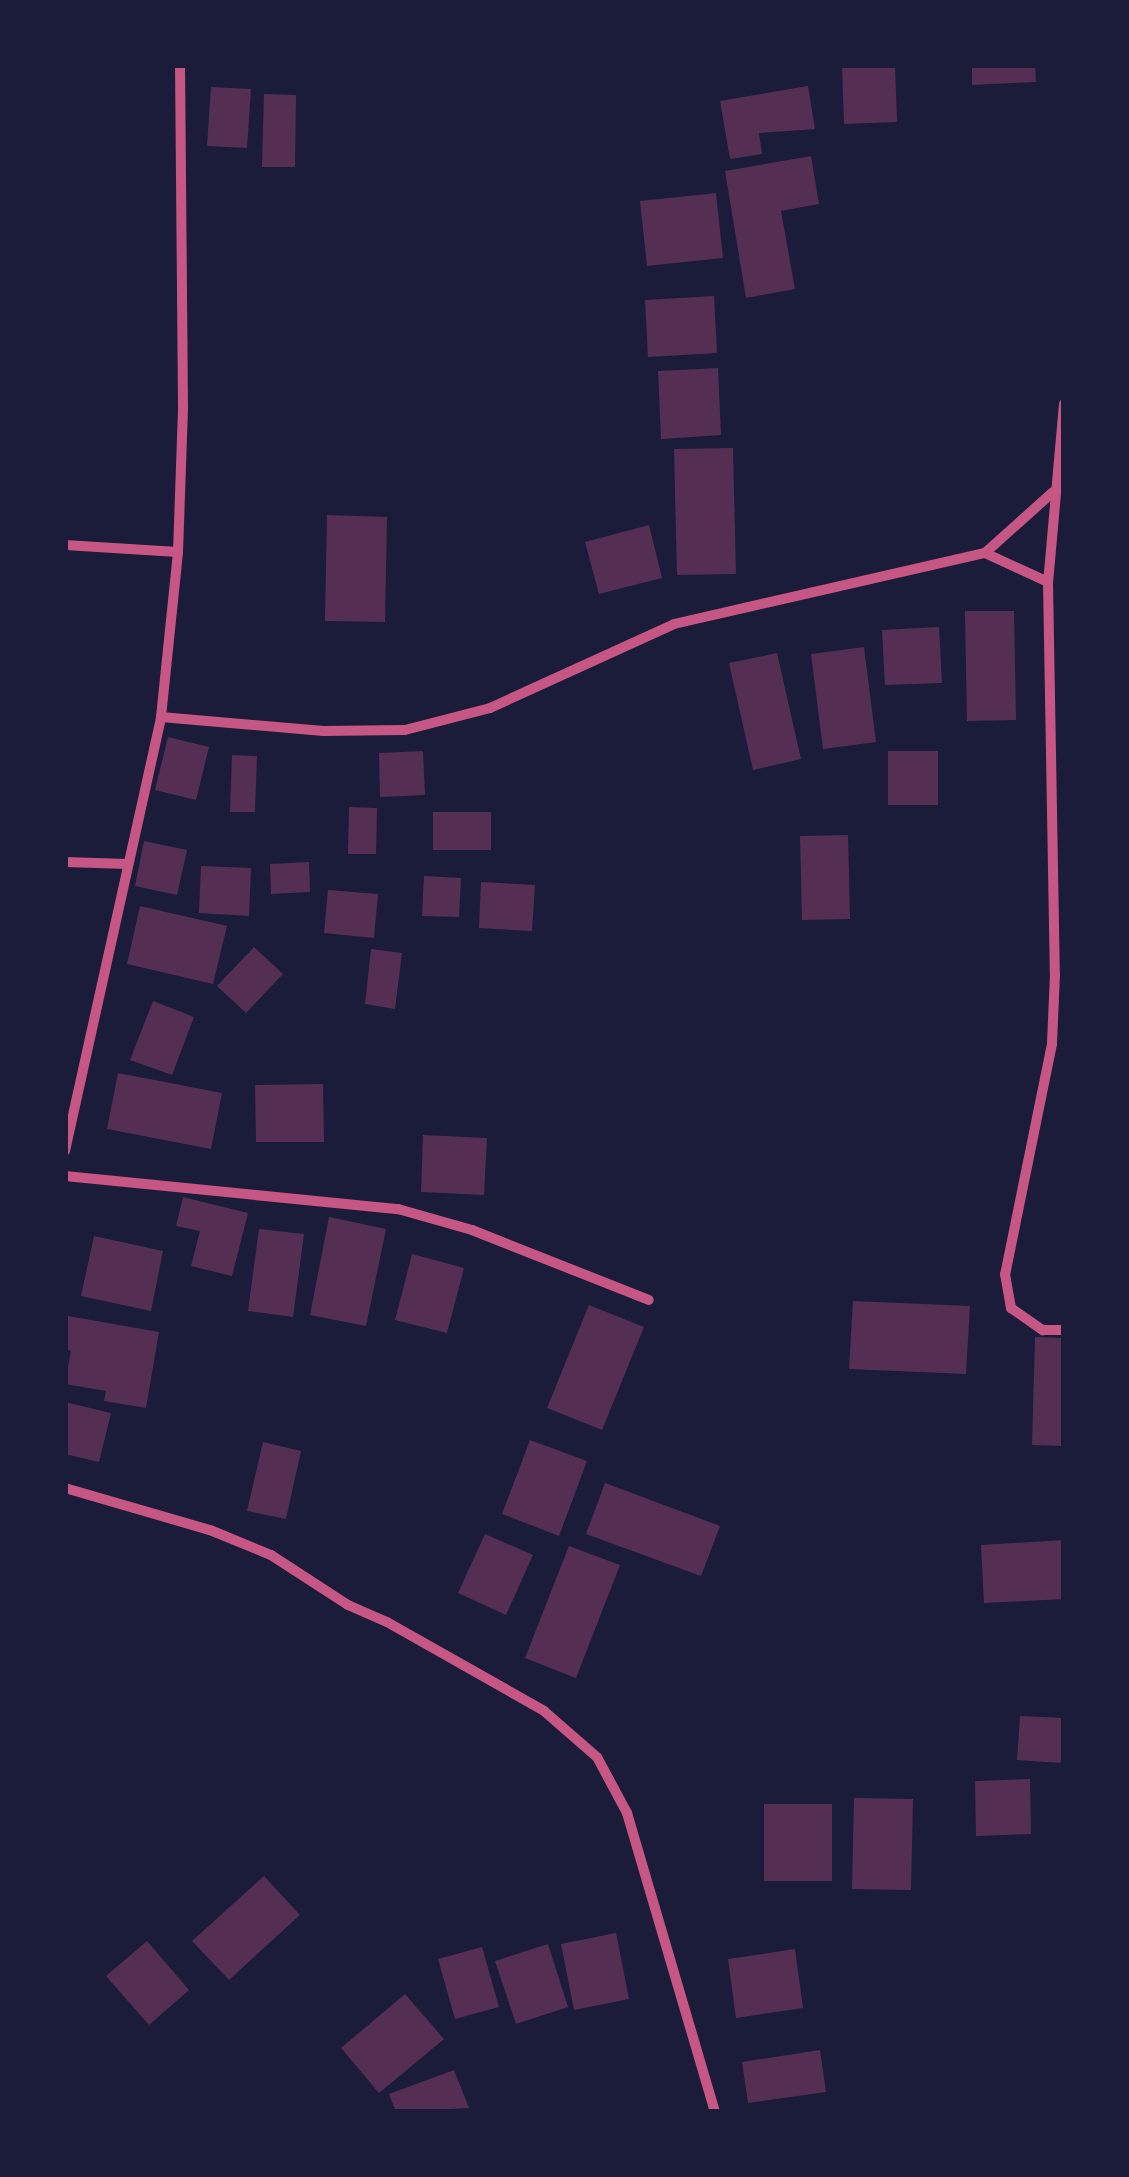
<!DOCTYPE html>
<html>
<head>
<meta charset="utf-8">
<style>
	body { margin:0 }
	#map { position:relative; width:1129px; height:2177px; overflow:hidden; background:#1b1b3a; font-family:"Noto Serif",serif }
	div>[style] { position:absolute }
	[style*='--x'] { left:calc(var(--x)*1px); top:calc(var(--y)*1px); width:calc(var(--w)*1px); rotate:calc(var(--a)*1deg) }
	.building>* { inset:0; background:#542f53 }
	.minor>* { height:10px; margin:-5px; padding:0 5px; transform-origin:5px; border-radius:5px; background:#c65784 }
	span { translate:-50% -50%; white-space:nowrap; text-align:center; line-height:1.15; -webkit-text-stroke:10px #1b1b3a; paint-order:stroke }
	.frame { position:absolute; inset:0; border:68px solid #1b1b3a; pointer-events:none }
</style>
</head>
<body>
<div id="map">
	<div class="building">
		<i style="clip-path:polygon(842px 65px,895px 65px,897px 122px,844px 124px)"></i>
		<i style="clip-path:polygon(972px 65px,1035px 65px,1036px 82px,972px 85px)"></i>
		<i style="clip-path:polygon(808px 86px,815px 129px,759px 133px,762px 154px,730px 159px,720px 101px)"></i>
		<i style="clip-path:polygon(211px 87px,251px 89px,247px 148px,207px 146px)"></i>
		<i style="clip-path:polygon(264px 94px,296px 95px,295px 167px,262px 167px)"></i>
		<i style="clip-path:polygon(811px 156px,819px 204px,781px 211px,795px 289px,746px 298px,725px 171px)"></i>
		<i style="clip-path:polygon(716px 193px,723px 258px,647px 266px,640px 201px)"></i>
		<i style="clip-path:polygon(714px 296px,717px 353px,648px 357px,645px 300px)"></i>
		<i style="clip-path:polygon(718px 368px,721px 435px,661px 439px,658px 371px)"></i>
		<i style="clip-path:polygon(733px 448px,736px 574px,677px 575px,674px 449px)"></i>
		<i style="clip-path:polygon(327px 515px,387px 517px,385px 622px,325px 621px)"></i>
		<i style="clip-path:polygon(649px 525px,662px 578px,599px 594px,585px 542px)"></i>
		<i style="clip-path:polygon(965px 611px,1014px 611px,1016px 720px,967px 721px)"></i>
		<i style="clip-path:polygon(939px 627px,942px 683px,885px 685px,882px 630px)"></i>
		<i style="clip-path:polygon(864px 647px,876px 742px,823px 749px,811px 654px)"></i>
		<i style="clip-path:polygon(777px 653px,801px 759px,753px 770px,729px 663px)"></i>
		<i style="clip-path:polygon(168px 737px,209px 747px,196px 800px,155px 790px)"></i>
		<i style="clip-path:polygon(423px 751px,425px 795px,380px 797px,379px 753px)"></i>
		<i style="clip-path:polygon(888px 751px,938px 751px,938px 805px,888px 805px)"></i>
		<i style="clip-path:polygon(232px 755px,257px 756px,255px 812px,230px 812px)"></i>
		<i style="clip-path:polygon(349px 807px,377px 808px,376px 854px,348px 854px)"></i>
		<i style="clip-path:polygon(433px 812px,491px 812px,491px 850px,433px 850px)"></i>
		<i style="clip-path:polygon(848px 835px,850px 919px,802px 920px,800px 836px)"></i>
		<i style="clip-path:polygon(144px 841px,187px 850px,177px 895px,135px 886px)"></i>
		<i style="clip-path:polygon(309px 862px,310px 892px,271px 894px,270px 864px)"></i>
		<i style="clip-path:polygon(201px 866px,251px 868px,249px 916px,199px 913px)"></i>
		<i style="clip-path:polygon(424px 876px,461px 878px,459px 917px,422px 916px)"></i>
		<i style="clip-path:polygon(481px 882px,535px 885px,532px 931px,479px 928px)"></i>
		<i style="clip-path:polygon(328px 890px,378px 894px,374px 938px,324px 933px)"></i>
		<i style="clip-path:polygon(140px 906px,227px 926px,213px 984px,127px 964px)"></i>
		<i style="clip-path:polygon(254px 947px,283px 974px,246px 1013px,217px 986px)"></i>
		<i style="clip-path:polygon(371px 949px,402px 953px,395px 1009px,365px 1004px)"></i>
		<i style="clip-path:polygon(153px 1001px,194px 1017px,172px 1075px,130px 1060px)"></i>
		<i style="clip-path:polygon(118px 1073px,222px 1093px,211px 1149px,107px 1129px)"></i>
		<i style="clip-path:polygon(323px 1084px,324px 1142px,256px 1142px,255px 1085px)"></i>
		<i style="clip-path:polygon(423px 1135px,487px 1138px,484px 1195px,421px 1192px)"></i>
		<i style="clip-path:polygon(183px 1197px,248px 1213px,232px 1276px,191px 1266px,200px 1231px,176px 1226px)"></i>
		<i style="clip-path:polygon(329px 1217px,386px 1229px,366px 1326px,310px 1315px)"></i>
		<i style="clip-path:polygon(259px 1229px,304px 1234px,293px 1317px,248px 1311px)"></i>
		<i style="clip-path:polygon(94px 1236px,163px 1251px,151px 1311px,81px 1296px)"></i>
		<i style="clip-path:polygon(412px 1254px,464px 1268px,447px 1333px,395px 1320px)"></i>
		<i style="clip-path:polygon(853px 1301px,970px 1306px,966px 1374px,849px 1369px)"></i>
		<i style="clip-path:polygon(589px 1305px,644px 1327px,602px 1430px,547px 1408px)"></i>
		<i style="clip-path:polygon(68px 1316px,159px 1332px,146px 1408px,104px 1401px,106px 1391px,65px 1384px,71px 1351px,65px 1349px)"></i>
		<i style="clip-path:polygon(1035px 1337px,1064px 1338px,1064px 1446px,1032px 1445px)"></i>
		<i style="clip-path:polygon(65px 1402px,111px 1413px,99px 1462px,65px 1454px)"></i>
		<i style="clip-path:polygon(530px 1440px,587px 1461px,559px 1536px,502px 1514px)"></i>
		<i style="clip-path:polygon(263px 1442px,301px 1451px,286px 1519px,247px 1511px)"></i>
		<i style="clip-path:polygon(605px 1483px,720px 1526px,701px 1576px,586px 1534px)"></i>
		<i style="clip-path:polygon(485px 1534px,533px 1555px,506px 1615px,458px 1593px)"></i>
		<i style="clip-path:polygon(1064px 1540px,1064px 1599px,984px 1603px,981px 1545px)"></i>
		<i style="clip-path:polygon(569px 1546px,620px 1565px,576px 1678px,525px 1658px)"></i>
		<i style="clip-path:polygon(1020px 1716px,1064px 1718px,1063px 1763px,1017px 1760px)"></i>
		<i style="clip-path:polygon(1030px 1779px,1031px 1834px,976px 1836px,975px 1781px)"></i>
		<i style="clip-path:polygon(854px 1798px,913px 1799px,911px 1890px,852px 1889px)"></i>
		<i style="clip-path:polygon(764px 1804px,832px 1804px,832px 1881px,764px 1881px)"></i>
		<i style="clip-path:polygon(264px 1876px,300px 1915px,229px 1980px,192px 1941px)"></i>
		<i style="clip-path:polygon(616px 1933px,629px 1999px,574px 2010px,561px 1944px)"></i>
		<i style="clip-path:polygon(147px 1941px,189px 1990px,149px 2025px,106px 1976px)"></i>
		<i style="clip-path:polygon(548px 1944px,568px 2007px,516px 2024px,495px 1961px)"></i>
		<i style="clip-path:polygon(482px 1947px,499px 2007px,455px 2019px,438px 1959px)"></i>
		<i style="clip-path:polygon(795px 1949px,803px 2008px,736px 2018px,728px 1959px)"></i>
		<i style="clip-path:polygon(405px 1994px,444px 2039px,379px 2093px,341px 2048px)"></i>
		<i style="clip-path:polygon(820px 2050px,826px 2092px,748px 2103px,742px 2062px)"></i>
		<i style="clip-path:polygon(454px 2070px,469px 2108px,396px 2112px,389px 2094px)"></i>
	</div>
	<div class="minor">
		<i style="--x:1064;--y:404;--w:179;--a:95.1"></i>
		<i style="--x:1048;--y:582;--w:392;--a:89"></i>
		<i style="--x:1055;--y:974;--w:70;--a:92.5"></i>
		<i style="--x:1052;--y:1044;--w:235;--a:101.5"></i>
		<i style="--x:1005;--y:1274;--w:35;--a:80"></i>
		<i style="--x:1011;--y:1308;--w:39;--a:35"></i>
		<i style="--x:1043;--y:1330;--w:21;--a:0"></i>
		<i style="--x:65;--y:545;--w:113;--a:3.5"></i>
		<i style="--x:985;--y:553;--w:69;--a:24.7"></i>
		<i style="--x:161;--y:717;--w:163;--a:4.9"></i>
		<i style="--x:323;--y:731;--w:82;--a:-0.7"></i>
		<i style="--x:405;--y:730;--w:88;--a:-14.5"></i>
		<i style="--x:490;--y:708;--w:202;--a:-24.5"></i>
		<i style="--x:674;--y:624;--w:319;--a:-12.9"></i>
		<i style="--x:985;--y:553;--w:91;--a:-41.9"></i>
		<i style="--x:65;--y:862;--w:62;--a:1.8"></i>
		<i style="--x:65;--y:1151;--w:444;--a:-77.5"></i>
		<i style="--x:161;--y:717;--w:166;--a:-84.1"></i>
		<i style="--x:178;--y:552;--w:145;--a:-88"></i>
		<i style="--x:183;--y:407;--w:342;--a:-90.5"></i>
		<i style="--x:65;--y:1176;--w:335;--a:5.7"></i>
		<i style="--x:398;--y:1209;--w:77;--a:15.8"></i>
		<i style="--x:472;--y:1230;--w:190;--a:21.6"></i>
		<i style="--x:65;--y:1488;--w:151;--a:16.2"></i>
		<i style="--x:210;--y:1530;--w:66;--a:22.3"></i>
		<i style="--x:271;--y:1555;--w:92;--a:33"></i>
		<i style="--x:348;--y:1605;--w:43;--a:23.6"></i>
		<i style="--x:387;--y:1622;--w:180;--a:29.5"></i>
		<i style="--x:544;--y:1711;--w:70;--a:41"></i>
		<i style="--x:597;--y:1757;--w:64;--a:61.8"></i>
		<i style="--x:627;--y:1813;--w:312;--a:73.6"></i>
	</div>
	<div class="frame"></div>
</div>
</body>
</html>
